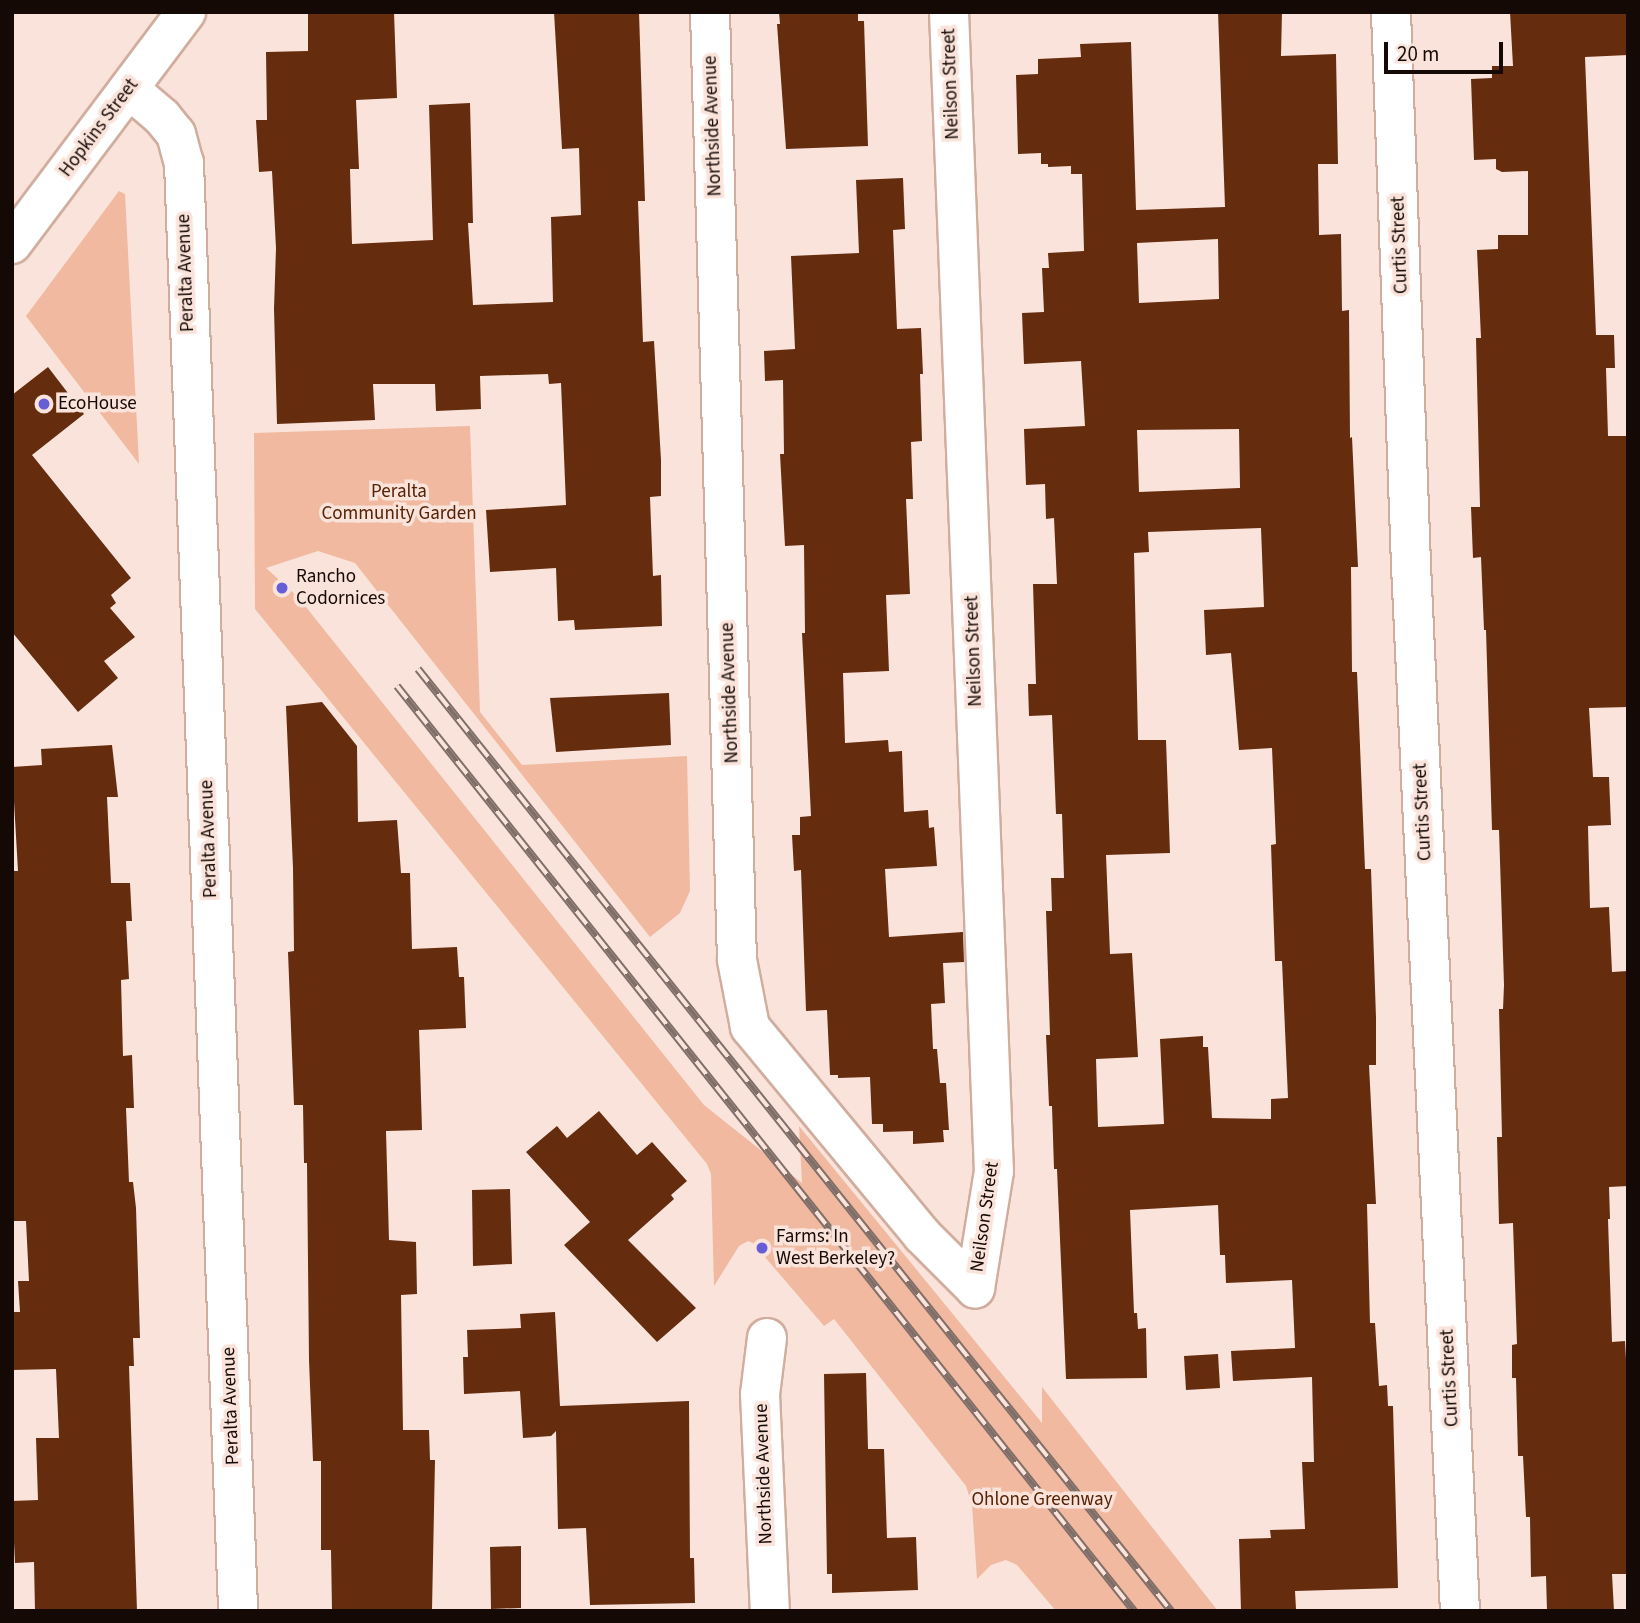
<!DOCTYPE html>
<html>
<head>
<meta charset="utf-8">
<style>
	body { margin:0 }
	#map { position:relative; width:1640px; height:1623px; overflow:hidden; background:#fae3da; font-family:"Source Sans 3",sans-serif }
	div>[style] { position:absolute }
	[style*='--x'] { left:calc(var(--x)*1px); top:calc(var(--y)*1px); width:calc(var(--w)*1px); rotate:calc(var(--a)*1deg) }
	.green>* { inset:0; background:#f0b9a0 }
	.building>* { inset:0; background:#652c0e }
	.roads { filter:drop-shadow(2px 0 #d0ad9e) drop-shadow(-2px 0 #d0ad9e) drop-shadow(0 2px #d0ad9e) drop-shadow(0 -2px #d0ad9e) }
	.street>* { height:38px; margin:-19px; padding:0 19px; transform-origin:19px; border-radius:19px; background:#fff }
	.secondary>* { height:38px; margin:-19px; padding:0 19px; transform-origin:19px; border-radius:19px; background:#fff }
	.rail>* { height:8px; margin-top:-4px; transform-origin:0; background:repeating-linear-gradient(90deg,#fae3da 0 16px,#806f69 0 32px); box-sizing:border-box; border-block:2px solid #806f69 }
	.dots>* { width:19px; height:19px; translate:-50% -50%; box-sizing:border-box; border:4px solid #fae3da; border-radius:50% }
	span { translate:-50% -50%; white-space:nowrap; text-align:center; line-height:1.15; -webkit-text-stroke:7px #fae3da; paint-order:stroke }
	.street-label { font-size:19px; color:#150905 }
	.poi-label { font-size:19px; color:#150905 }
	.left { translate:0 -50%; text-align:left }
	.park-label { font-size:19px; color:#562104 }
	.frame { position:absolute; inset:0; border:14px solid #150905; pointer-events:none }
	.scale { position:absolute; left:1384px; top:42px; width:119px; height:32px; box-sizing:border-box; border:4px solid #150905; border-top:0; padding-left:9px; font-size:21px; line-height:24px; white-space:nowrap; color:#150905; -webkit-text-stroke:5px #fae3da; paint-order:stroke }
</style>
</head>
<body>
<div id="map">
	<div class="green">
		<i style="clip-path:polygon(119px 191px,125px 194px,139px 464px,26px 316px)"></i>
		<i style="clip-path:polygon(470px 426px,480px 712px,522px 765px,687px 756px,690px 891px,680px 913px,650px 937px,355px 563px,318px 551px,266px 568px,298px 597px,704px 1105px,802px 1183px,799px 1126px,1042px 1423px,1042px 1387px,1218px 1611px,1056px 1611px,1017px 1565px,1006px 1560px,991px 1565px,977px 1579px,972px 1505px,966px 1486px,834px 1319px,824px 1326px,753px 1243px,748px 1241px,739px 1246px,714px 1286px,711px 1174px,707px 1164px,255px 609px,254px 433px)"></i>
	</div>
	<div class="building">
		<i style="clip-path:polygon(308px 12px,394px 12px,397px 98px,356px 100px,359px 169px,350px 169px,352px 244px,433px 240px,429px 105px,470px 103px,473px 223px,468px 223px,473px 305px,553px 302px,551px 217px,581px 215px,579px 148px,562px 149px,554px 12px,639px 12px,645px 201px,638px 201px,643px 342px,654px 341px,661px 460px,661px 496px,650px 497px,653px 576px,661px 575px,662px 626px,575px 630px,574px 620px,558px 621px,556px 568px,490px 572px,486px 510px,566px 505px,561px 383px,549px 384px,548px 374px,480px 376px,481px 409px,436px 411px,435px 384px,373px 384px,375px 420px,277px 424px,274px 309px,276px 248px,272px 171px,259px 172px,256px 120px,267px 120px,266px 52px,308px 51px)"></i>
		<i style="clip-path:polygon(779px 12px,858px 12px,858px 21px,864px 21px,868px 146px,786px 149px,777px 24px,780px 24px)"></i>
		<i style="clip-path:polygon(evenodd,1218px 12px,1282px 12px,1281px 56px,1336px 54px,1338px 164px,1318px 164px,1319px 235px,1341px 234px,1342px 311px,1349px 310px,1350px 438px,1352px 437px,1358px 567px,1351px 567px,1352px 672px,1357px 672px,1365px 869px,1371px 869px,1376px 1018px,1376px 1065px,1369px 1065px,1376px 1204px,1367px 1204px,1370px 1323px,1375px 1323px,1379px 1386px,1387px 1385px,1388px 1406px,1393px 1406px,1398px 1588px,1295px 1591px,1296px 1609px,1246px 1611px,1241px 1611px,1239px 1539px,1271px 1538px,1270px 1530px,1305px 1529px,1302px 1462px,1314px 1462px,1312px 1377px,1233px 1381px,1231px 1351px,1295px 1348px,1292px 1280px,1226px 1283px,1225px 1255px,1220px 1255px,1218px 1205px,1130px 1210px,1134px 1313px,1137px 1313px,1138px 1329px,1146px 1328px,1147px 1378px,1066px 1379px,1057px 1169px,1054px 1169px,1052px 1106px,1049px 1106px,1046px 1035px,1050px 1035px,1046px 911px,1052px 911px,1051px 878px,1064px 878px,1062px 814px,1056px 814px,1052px 715px,1029px 716px,1028px 684px,1036px 684px,1033px 584px,1057px 584px,1054px 518px,1046px 519px,1045px 484px,1026px 485px,1024px 429px,1085px 426px,1081px 361px,1024px 364px,1022px 313px,1044px 312px,1042px 268px,1049px 268px,1048px 253px,1084px 251px,1082px 174px,1071px 174px,1071px 166px,1048px 167px,1048px 164px,1041px 164px,1041px 153px,1018px 154px,1016px 75px,1038px 74px,1038px 59px,1081px 57px,1080px 44px,1131px 42px,1136px 210px,1225px 207px,1218px 12px,1218px 239px,1219px 299px,1139px 303px,1137px 243px,1218px 239px,1218px 12px,1239px 429px,1240px 488px,1139px 492px,1137px 430px,1239px 429px,1218px 12px,1261px 528px,1264px 607px,1204px 610px,1206px 655px,1231px 653px,1239px 750px,1272px 748px,1276px 844px,1271px 845px,1275px 961px,1282px 961px,1288px 1098px,1271px 1099px,1271px 1119px,1212px 1118px,1208px 1047px,1203px 1047px,1203px 1036px,1160px 1039px,1164px 1124px,1098px 1127px,1096px 1059px,1138px 1057px,1132px 953px,1110px 954px,1106px 855px,1170px 853px,1166px 740px,1138px 740px,1134px 553px,1149px 552px,1148px 532px,1261px 528px)"></i>
		<i style="clip-path:polygon(1510px 12px,1628px 12px,1628px 55px,1585px 57px,1596px 335px,1614px 335px,1615px 368px,1606px 368px,1608px 436px,1628px 436px,1628px 707px,1589px 708px,1593px 777px,1609px 777px,1611px 825px,1588px 826px,1590px 908px,1609px 907px,1612px 972px,1628px 971px,1628px 1186px,1609px 1187px,1610px 1219px,1608px 1219px,1612px 1342px,1625px 1341px,1627px 1377px,1628px 1574px,1612px 1574px,1614px 1611px,1547px 1611px,1546px 1576px,1531px 1577px,1530px 1517px,1526px 1517px,1523px 1456px,1518px 1456px,1516px 1378px,1512px 1378px,1512px 1345px,1517px 1344px,1513px 1223px,1499px 1224px,1497px 1137px,1502px 1137px,1499px 1009px,1503px 1009px,1504px 985px,1499px 830px,1492px 830px,1486px 630px,1484px 630px,1481px 557px,1473px 558px,1471px 507px,1480px 507px,1476px 338px,1481px 338px,1477px 250px,1498px 249px,1498px 235px,1528px 235px,1528px 171px,1502px 172px,1496px 169px,1496px 159px,1474px 160px,1471px 79px,1492px 78px,1492px 66px,1513px 66px)"></i>
		<i style="clip-path:polygon(903px 178px,905px 229px,893px 230px,897px 329px,921px 328px,923px 374px,920px 374px,922px 441px,911px 442px,913px 499px,906px 499px,910px 594px,886px 595px,889px 671px,843px 673px,845px 743px,888px 740px,889px 752px,902px 751px,904px 812px,928px 810px,929px 828px,934px 827px,937px 866px,885px 869px,889px 937px,963px 932px,964px 962px,943px 963px,945px 1003px,931px 1004px,933px 1049px,937px 1049px,940px 1083px,946px 1083px,949px 1130px,943px 1130px,944px 1142px,913px 1144px,913px 1131px,883px 1132px,883px 1124px,872px 1124px,870px 1077px,838px 1078px,838px 1075px,830px 1075px,827px 1010px,806px 1011px,801px 870px,794px 871px,792px 835px,800px 835px,800px 817px,811px 816px,802px 633px,805px 633px,804px 545px,785px 546px,780px 454px,784px 454px,783px 380px,765px 381px,764px 351px,795px 349px,791px 256px,859px 253px,856px 180px)"></i>
		<i style="clip-path:polygon(48px 367px,84px 414px,32px 455px,131px 578px,111px 595px,116px 603px,110px 608px,135px 637px,104px 661px,118px 678px,78px 712px,12px 632px,12px 395px)"></i>
		<i style="clip-path:polygon(669px 693px,671px 745px,556px 752px,550px 698px)"></i>
		<i style="clip-path:polygon(322px 702px,357px 746px,358px 822px,397px 820px,401px 873px,410px 873px,412px 949px,457px 947px,459px 977px,464px 977px,466px 1028px,419px 1030px,422px 1130px,386px 1131px,389px 1240px,416px 1242px,417px 1294px,401px 1295px,403px 1430px,429px 1430px,430px 1460px,435px 1460px,432px 1610px,332px 1611px,331px 1550px,321px 1550px,321px 1461px,313px 1461px,309px 1360px,307px 1163px,304px 1163px,303px 1105px,294px 1105px,288px 952px,294px 951px,293px 868px,286px 706px)"></i>
		<i style="clip-path:polygon(112px 745px,118px 797px,107px 797px,111px 883px,130px 883px,132px 921px,126px 921px,129px 979px,121px 980px,123px 1056px,132px 1055px,134px 1108px,126px 1108px,129px 1182px,133px 1182px,136px 1208px,140px 1338px,133px 1338px,134px 1366px,129px 1366px,137px 1611px,35px 1611px,34px 1562px,15px 1563px,12px 1501px,38px 1500px,36px 1438px,59px 1438px,56px 1369px,12px 1370px,12px 1312px,20px 1312px,18px 1281px,29px 1281px,26px 1221px,12px 1221px,12px 871px,18px 871px,12px 767px,42px 765px,41px 749px)"></i>
		<i style="clip-path:polygon(599px 1111px,637px 1155px,652px 1142px,687px 1181px,671px 1195px,674px 1199px,628px 1240px,696px 1308px,657px 1342px,564px 1245px,590px 1222px,526px 1152px,557px 1126px,567px 1138px)"></i>
		<i style="clip-path:polygon(510px 1189px,512px 1264px,473px 1266px,472px 1190px)"></i>
		<i style="clip-path:polygon(555px 1312px,560px 1406px,689px 1401px,690px 1558px,694px 1558px,695px 1603px,590px 1605px,586px 1528px,558px 1529px,556px 1431px,551px 1436px,523px 1438px,520px 1391px,464px 1394px,463px 1357px,468px 1357px,467px 1330px,521px 1328px,520px 1314px)"></i>
		<i style="clip-path:polygon(1218px 1354px,1220px 1388px,1186px 1390px,1184px 1356px)"></i>
		<i style="clip-path:polygon(866px 1373px,868px 1449px,884px 1449px,887px 1538px,916px 1537px,918px 1590px,832px 1593px,832px 1574px,827px 1574px,824px 1374px)"></i>
		<i style="clip-path:polygon(521px 1546px,521px 1608px,491px 1609px,490px 1547px)"></i>
	</div>
	<div class="roads">
		<div class="street">
			<i style="--x:710;--y:12;--w:948;--a:88.37"></i>
			<i style="--x:737;--y:960;--w:68;--a:79"></i>
			<i style="--x:750;--y:1027;--w:270;--a:50.4"></i>
			<i style="--x:922;--y:1235;--w:75;--a:45"></i>
			<i style="--x:949;--y:12;--w:1160;--a:87.78"></i>
			<i style="--x:994;--y:1171;--w:119;--a:99.2"></i>
			<i style="--x:1391;--y:12;--w:553;--a:87.93"></i>
			<i style="--x:1411;--y:565;--w:1047;--a:87.32"></i>
			<i style="--x:129;--y:89;--w:43;--a:40.3"></i>
			<i style="--x:162;--y:117;--w:22;--a:51"></i>
			<i style="--x:176;--y:134;--w:30;--a:75"></i>
			<i style="--x:184;--y:163;--w:1449;--a:87.86"></i>
			<i style="--x:767;--y:1338;--w:56;--a:97.1"></i>
			<i style="--x:760;--y:1394;--w:217;--a:87.4"></i>
		</div>
		<div class="secondary">
			<i style="--x:12;--y:244;--w:290;--a:-53.1"></i>
		</div>
	</div>
	<div class="rail">
		<i style="--x:418;--y:669;--w:1206;--a:51.36"></i>
		<i style="--x:397;--y:686;--w:1183;--a:51.45"></i>
	</div>
	<div class="dots">
		<i style="left:44px;top:404px;background:#675dd7"></i>
		<i style="left:282px;top:588px;background:#675dd7"></i>
		<i style="left:762px;top:1248px;background:#675dd7"></i>
	</div>
	<div class="street-label">
		<span style="left:951px;top:84px;rotate:-92deg">Neilson Street</span>
		<span style="left:713px;top:126px;rotate:-92deg">Northside Avenue</span>
		<span style="left:99px;top:128px;rotate:-53deg">Hopkins Street</span>
		<span style="left:1400px;top:245px;rotate:-92deg">Curtis Street</span>
		<span style="left:186px;top:273px;rotate:-92deg">Peralta Avenue</span>
		<span style="left:974px;top:651px;rotate:-92deg">Neilson Street</span>
		<span style="left:730px;top:693px;rotate:-92deg">Northside Avenue</span>
		<span style="left:1423px;top:812px;rotate:-93deg">Curtis Street</span>
		<span style="left:209px;top:839px;rotate:-92deg">Peralta Avenue</span>
		<span style="left:985px;top:1217px;rotate:-82deg">Neilson Street</span>
		<span style="left:1450px;top:1378px;rotate:-93deg">Curtis Street</span>
		<span style="left:231px;top:1406px;rotate:-92deg">Peralta Avenue</span>
		<span style="left:764px;top:1474px;rotate:-92deg">Northside Avenue</span>
	</div>
	<div class="poi-label">
		<span class="left" style="left:58px;top:404px">EcoHouse</span>
		<span class="left" style="left:296px;top:588px">Rancho<br>Codornices</span>
		<span class="left" style="left:776px;top:1248px">Farms: In<br>West Berkeley?</span>
	</div>
	<div class="park-label">
		<span style="left:399px;top:503px">Peralta<br>Community Garden</span>
		<span style="left:1042px;top:1500px">Ohlone Greenway</span>
	</div>
	<div class="frame"></div>
	<div class="scale">20 m</div>
</div>
</body>
</html>
